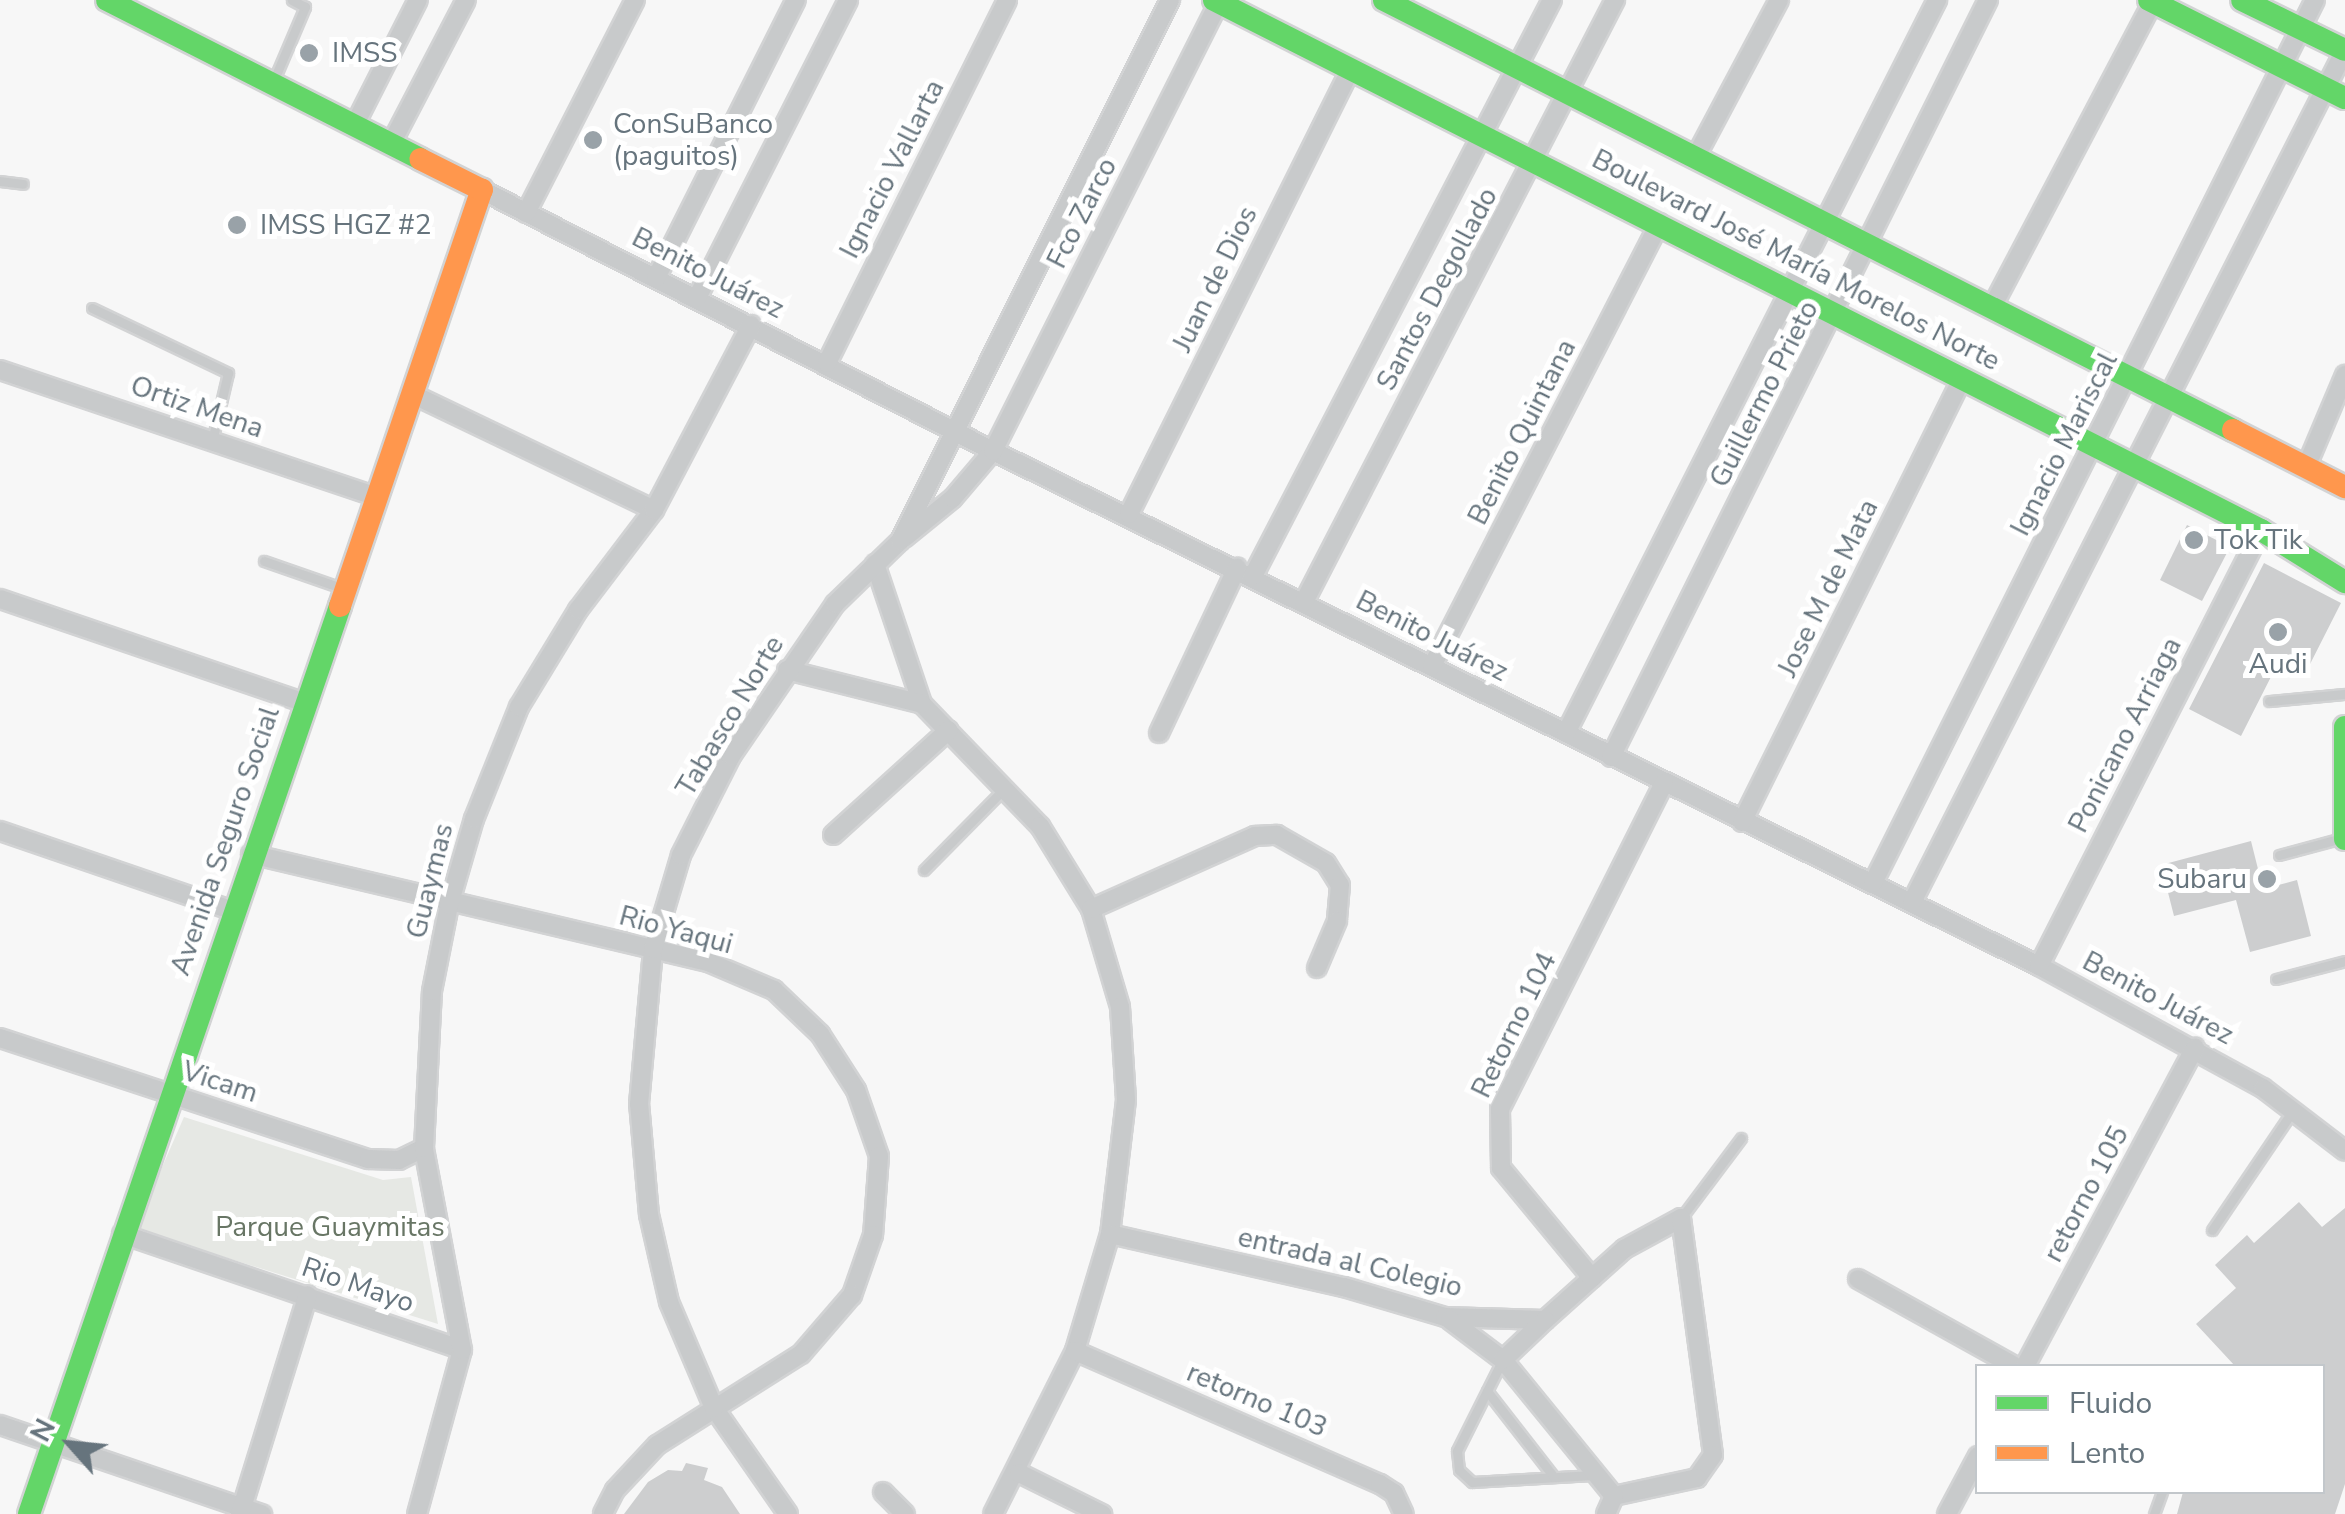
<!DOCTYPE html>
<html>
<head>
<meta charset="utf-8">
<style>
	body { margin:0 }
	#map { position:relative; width:2345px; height:1514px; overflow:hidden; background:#f7f7f7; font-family:"Nunito Sans",sans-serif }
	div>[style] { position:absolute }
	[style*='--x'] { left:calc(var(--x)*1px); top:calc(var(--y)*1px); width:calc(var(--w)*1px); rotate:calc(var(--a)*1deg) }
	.green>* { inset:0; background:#e6e8e4 }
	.building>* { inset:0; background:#cdcecf }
	.roads { filter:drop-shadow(2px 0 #d2d3d4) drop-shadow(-2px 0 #d2d3d4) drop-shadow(0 2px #d2d3d4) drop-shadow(0 -2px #d2d3d4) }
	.lane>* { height:9px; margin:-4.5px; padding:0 4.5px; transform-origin:4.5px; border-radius:4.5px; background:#c8cacb }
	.street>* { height:18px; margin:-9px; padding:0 9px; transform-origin:9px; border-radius:9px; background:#c8cacb }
	.fast>* { height:22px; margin:-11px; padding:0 11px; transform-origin:11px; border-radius:11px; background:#63d668 }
	.slow>* { height:22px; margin:-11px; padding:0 11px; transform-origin:11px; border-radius:11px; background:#ff974d }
	.dots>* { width:28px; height:28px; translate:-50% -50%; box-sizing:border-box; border:5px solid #fff; border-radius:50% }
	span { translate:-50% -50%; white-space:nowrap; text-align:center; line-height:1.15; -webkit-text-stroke:10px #fff; paint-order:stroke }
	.poi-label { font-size:28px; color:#66747d }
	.left { translate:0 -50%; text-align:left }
	.right { translate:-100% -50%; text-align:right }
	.street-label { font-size:28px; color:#66747d }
	.park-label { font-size:28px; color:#687665 }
	.legend { position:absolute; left:1975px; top:1364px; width:350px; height:130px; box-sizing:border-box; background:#fff; border:2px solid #c2c7cb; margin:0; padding:12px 18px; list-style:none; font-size:30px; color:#66747d }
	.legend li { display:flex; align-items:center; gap:20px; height:50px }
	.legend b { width:50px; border:2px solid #c2c7cb }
	.north { position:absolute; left:20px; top:1394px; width:100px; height:100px; -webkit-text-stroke:8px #fff; paint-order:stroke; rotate:297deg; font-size:28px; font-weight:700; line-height:40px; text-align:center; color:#66747d }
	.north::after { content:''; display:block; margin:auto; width:35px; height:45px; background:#66747d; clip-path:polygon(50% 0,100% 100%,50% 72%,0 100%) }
</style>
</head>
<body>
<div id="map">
	<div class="green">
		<i style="clip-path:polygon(184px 1117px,383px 1180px,411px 1177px,438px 1324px,135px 1229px)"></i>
	</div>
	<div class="building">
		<i style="clip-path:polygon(2187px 525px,2230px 547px,2202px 601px,2160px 580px)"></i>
		<i style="clip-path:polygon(2264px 563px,2341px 603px,2305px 674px,2279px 661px,2241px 736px,2189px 709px)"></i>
		<i style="clip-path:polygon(2251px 841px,2263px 889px,2297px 880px,2311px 936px,2250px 952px,2236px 900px,2174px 916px,2161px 865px)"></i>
		<i style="clip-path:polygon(2299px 1202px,2322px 1227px,2345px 1208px,2345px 1484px,2335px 1514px,2177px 1514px,2183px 1492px,2322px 1492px,2322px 1366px,2235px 1366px,2196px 1324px,2236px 1288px,2215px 1265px,2247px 1235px,2254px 1243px)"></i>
		<i style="clip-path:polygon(686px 1463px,708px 1468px,704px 1480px,722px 1487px,740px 1514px,624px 1514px,648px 1482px,668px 1470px,682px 1471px)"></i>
	</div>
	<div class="roads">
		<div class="lane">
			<i style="--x:273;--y:82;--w:82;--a:-66.9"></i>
			<i style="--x:305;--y:7;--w:15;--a:-152"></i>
			<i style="--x:0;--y:181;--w:23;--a:7"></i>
			<i style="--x:92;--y:308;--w:151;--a:25.5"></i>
			<i style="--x:228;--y:373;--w:70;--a:103.2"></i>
			<i style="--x:264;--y:561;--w:83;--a:19.1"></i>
			<i style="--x:2269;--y:701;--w:76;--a:-5.3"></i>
			<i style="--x:2279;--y:855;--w:65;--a:-15.1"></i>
			<i style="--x:924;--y:870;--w:115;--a:-45.4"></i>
			<i style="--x:2276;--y:979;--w:71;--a:-14.6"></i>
			<i style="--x:1681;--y:1218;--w:100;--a:-53.1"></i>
			<i style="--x:2212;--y:1230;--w:143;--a:-55.9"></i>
			<i style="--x:1502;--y:1361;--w:101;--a:116.6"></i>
			<i style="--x:1457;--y:1451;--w:19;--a:84"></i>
			<i style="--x:1459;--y:1470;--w:18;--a:43"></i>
			<i style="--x:1472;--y:1482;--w:121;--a:-3.3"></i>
			<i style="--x:1487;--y:1391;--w:109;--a:52.1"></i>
			<i style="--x:2154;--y:1514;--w:23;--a:-70"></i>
		</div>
		<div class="street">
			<i style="--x:354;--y:126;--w:141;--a:-63.1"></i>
			<i style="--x:391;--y:144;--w:162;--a:-62.5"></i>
			<i style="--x:1695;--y:158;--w:179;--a:-62"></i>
			<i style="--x:482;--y:190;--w:574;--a:27.06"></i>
			<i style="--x:993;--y:451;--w:1166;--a:26.21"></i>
			<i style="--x:2039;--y:966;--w:255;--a:28.6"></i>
			<i style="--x:2263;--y:1088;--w:103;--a:37.5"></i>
			<i style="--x:526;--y:213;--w:239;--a:-62.9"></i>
			<i style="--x:656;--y:278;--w:311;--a:-63.3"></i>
			<i style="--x:697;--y:298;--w:334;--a:-63.1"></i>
			<i style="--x:1991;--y:309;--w:347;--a:-62.2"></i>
			<i style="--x:827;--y:363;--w:405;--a:-63.6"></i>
			<i style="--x:0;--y:370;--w:398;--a:18.6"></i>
			<i style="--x:412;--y:394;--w:268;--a:25.6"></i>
			<i style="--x:2307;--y:465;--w:98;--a:-67.1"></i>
			<i style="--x:1129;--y:514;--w:498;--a:-63.5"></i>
			<i style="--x:904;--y:538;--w:63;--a:-39.2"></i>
			<i style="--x:953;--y:498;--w:62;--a:-49.6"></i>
			<i style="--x:993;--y:451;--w:505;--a:-63.28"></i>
			<i style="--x:875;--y:564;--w:148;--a:71.4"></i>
			<i style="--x:922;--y:704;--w:170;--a:46"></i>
			<i style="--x:1040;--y:826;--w:97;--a:58.4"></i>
			<i style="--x:1091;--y:909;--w:102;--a:73.5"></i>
			<i style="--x:1120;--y:1007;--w:93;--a:86.3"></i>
			<i style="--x:1126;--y:1100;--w:135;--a:96.8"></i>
			<i style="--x:1110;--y:1234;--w:122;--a:106.7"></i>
			<i style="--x:1075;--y:1351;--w:182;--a:116.7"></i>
			<i style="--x:1253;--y:576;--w:649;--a:-62.57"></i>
			<i style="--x:0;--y:599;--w:322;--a:18.8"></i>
			<i style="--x:1304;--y:602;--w:678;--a:-62.68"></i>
			<i style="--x:1432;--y:666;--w:498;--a:-62.8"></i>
			<i style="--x:787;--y:670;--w:139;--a:14.1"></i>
			<i style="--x:1159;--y:733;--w:183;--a:-64.7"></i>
			<i style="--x:1566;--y:733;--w:822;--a:-63.15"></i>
			<i style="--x:1611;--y:757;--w:846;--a:-63.53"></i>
			<i style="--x:1742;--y:822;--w:495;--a:-63.6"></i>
			<i style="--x:0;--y:831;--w:244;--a:18.9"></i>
			<i style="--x:833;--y:835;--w:156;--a:-42.2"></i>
			<i style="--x:251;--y:854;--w:470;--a:13.3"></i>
			<i style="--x:708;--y:962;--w:72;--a:23"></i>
			<i style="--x:774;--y:990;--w:64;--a:43.7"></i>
			<i style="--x:820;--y:1034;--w:67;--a:57.3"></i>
			<i style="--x:856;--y:1090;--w:70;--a:70.8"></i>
			<i style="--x:879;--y:1156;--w:79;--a:94.3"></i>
			<i style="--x:873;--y:1235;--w:64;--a:109.3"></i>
			<i style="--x:852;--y:1295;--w:78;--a:130.8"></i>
			<i style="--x:801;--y:1354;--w:170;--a:147.7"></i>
			<i style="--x:657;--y:1445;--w:62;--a:133"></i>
			<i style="--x:615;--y:1490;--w:27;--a:117"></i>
			<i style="--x:1873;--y:883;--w:987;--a:-63.41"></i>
			<i style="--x:1912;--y:902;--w:956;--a:-63.06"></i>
			<i style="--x:1091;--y:909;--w:180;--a:-24"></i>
			<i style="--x:1255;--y:836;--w:22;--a:-3"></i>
			<i style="--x:1277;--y:835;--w:56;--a:29.7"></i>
			<i style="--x:1326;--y:863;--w:26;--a:58"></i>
			<i style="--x:1340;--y:885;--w:36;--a:95"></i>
			<i style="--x:1337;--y:921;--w:51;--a:113.1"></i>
			<i style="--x:2039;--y:966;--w:489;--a:-63"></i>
			<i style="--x:0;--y:1038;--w:388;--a:18.2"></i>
			<i style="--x:369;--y:1159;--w:30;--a:2"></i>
			<i style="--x:399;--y:1160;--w:28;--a:-26"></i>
			<i style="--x:122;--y:1234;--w:359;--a:18.8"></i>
			<i style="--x:1110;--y:1234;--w:240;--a:12.8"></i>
			<i style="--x:1344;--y:1287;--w:105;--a:16.5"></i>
			<i style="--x:1445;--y:1317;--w:100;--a:1.7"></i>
			<i style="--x:1545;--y:1320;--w:106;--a:-41.9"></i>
			<i style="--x:1624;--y:1249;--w:65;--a:-28.5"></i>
			<i style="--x:1681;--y:1218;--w:239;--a:82.3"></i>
			<i style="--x:1713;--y:1455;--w:28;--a:125"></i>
			<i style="--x:1697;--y:1478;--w:85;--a:167.8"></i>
			<i style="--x:1592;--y:1278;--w:143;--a:-129.6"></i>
			<i style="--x:1501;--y:1168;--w:59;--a:-91"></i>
			<i style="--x:1500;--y:1109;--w:365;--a:-63.3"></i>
			<i style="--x:1858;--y:1279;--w:179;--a:29.1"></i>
			<i style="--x:1450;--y:1320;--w:66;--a:37"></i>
			<i style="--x:1503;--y:1360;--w:176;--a:50.8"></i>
			<i style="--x:1614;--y:1496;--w:20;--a:114"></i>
			<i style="--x:1075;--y:1351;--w:333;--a:23.6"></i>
			<i style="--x:1380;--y:1484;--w:17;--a:33"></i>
			<i style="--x:1394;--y:1493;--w:23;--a:65"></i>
			<i style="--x:1503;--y:1360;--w:58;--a:-43.6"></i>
			<i style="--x:2025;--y:1366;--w:361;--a:-61.9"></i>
			<i style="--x:0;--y:1425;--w:277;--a:18.8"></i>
			<i style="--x:1019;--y:1473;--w:93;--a:26.3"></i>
			<i style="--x:883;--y:1492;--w:31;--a:45"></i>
			<i style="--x:240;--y:1514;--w:229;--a:-72.8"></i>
			<i style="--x:417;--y:1514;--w:170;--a:-74.7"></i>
			<i style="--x:462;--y:1350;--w:206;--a:-100.7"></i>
			<i style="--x:424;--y:1148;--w:157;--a:-87.1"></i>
			<i style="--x:432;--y:991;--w:88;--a:-78.8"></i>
			<i style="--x:449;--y:905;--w:90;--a:-73.8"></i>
			<i style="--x:474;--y:819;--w:121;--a:-68.1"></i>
			<i style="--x:519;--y:707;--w:114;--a:-58.7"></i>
			<i style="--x:578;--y:610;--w:126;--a:-52.8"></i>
			<i style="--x:654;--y:510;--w:209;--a:-62.3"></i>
			<i style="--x:788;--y:1514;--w:129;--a:-124.9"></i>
			<i style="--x:714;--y:1408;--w:115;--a:-113"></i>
			<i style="--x:669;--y:1302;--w:89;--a:-102.9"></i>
			<i style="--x:649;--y:1215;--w:111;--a:-95.1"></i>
			<i style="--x:639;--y:1104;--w:156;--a:-84.8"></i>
			<i style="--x:653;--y:949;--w:98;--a:-73.4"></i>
			<i style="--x:681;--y:855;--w:111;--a:-63.2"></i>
			<i style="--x:731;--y:756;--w:184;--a:-55.6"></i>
			<i style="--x:835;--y:604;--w:91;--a:-44.1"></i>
			<i style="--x:900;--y:541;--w:605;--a:-63.48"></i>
			<i style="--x:1947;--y:1514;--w:66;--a:-61.9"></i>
		</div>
		<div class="fast">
			<i style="--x:107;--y:0;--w:351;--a:26.9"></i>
			<i style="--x:1214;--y:0;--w:1174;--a:26.85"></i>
			<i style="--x:2261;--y:530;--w:99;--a:31.8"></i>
			<i style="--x:1384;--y:0;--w:952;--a:26.86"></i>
			<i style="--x:2149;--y:0;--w:219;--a:26.6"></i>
			<i style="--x:2242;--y:0;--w:114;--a:25.9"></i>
			<i style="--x:2345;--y:727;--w:112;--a:90"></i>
			<i style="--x:29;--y:1514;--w:960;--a:-71.09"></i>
		</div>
		<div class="slow">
			<i style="--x:2233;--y:430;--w:126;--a:27"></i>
			<i style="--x:340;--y:606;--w:440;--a:-71.2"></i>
			<i style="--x:482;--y:190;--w:69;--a:-153.4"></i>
		</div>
	</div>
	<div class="dots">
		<i style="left:309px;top:53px;background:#99a2a8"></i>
		<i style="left:593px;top:140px;background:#99a2a8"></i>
		<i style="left:237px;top:225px;background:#99a2a8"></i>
		<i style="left:2194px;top:540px;background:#99a2a8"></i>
		<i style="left:2278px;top:632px;background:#99a2a8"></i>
		<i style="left:2267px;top:879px;background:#99a2a8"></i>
	</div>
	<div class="poi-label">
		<span class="left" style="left:332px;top:53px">IMSS</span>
		<span class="left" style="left:613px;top:140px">ConSuBanco<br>(paguitos)</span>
		<span class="left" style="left:260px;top:225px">IMSS HGZ #2</span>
		<span class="left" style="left:2214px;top:540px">Tok Tik</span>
		<span style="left:2278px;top:664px">Audi</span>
		<span class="right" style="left:2247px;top:879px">Subaru</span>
	</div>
	<div class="street-label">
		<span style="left:892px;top:169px;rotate:-63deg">Ignacio Vallarta</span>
		<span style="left:1082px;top:213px;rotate:-63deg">Fco Zarco</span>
		<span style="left:1796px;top:260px;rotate:27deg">Boulevard José María Morelos Norte</span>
		<span style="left:708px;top:273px;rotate:27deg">Benito Juárez</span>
		<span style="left:1215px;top:279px;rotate:-64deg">Juan de Dios</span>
		<span style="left:1437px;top:289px;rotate:-62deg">Santos Degollado</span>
		<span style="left:1764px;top:394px;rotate:-63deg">Guillermo Prieto</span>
		<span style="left:197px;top:407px;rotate:19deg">Ortiz Mena</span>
		<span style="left:1522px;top:432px;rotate:-63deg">Benito Quintana</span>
		<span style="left:2064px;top:444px;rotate:-63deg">Ignacio Mariscal</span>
		<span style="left:1828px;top:588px;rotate:-64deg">Jose M de Mata</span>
		<span style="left:1432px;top:636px;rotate:27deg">Benito Juárez</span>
		<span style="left:730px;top:716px;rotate:-59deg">Tabasco Norte</span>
		<span style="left:2125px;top:735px;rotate:-63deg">Ponicano Arriaga</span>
		<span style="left:225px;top:841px;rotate:-71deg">Avenida Seguro Social</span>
		<span style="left:430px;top:881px;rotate:-76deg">Guaymas</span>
		<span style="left:676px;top:930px;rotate:15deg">Rio Yaqui</span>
		<span style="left:2158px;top:998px;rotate:28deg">Benito Juárez</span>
		<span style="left:1514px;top:1025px;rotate:-64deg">Retorno 104</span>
		<span style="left:220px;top:1082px;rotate:18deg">Vicam</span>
		<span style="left:2086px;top:1194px;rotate:-62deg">retorno 105</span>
		<span style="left:1350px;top:1262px;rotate:13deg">entrada al Colegio</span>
		<span style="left:358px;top:1285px;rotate:19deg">Rio Mayo</span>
		<span style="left:1257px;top:1400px;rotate:23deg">retorno 103</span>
	</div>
	<div class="park-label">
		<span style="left:330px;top:1227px">Parque Guaymitas</span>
	</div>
	<ul class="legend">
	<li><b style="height:12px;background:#63d668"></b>Fluido</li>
	<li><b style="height:12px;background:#ff974d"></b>Lento</li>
	</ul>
	<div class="north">N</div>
</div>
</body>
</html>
